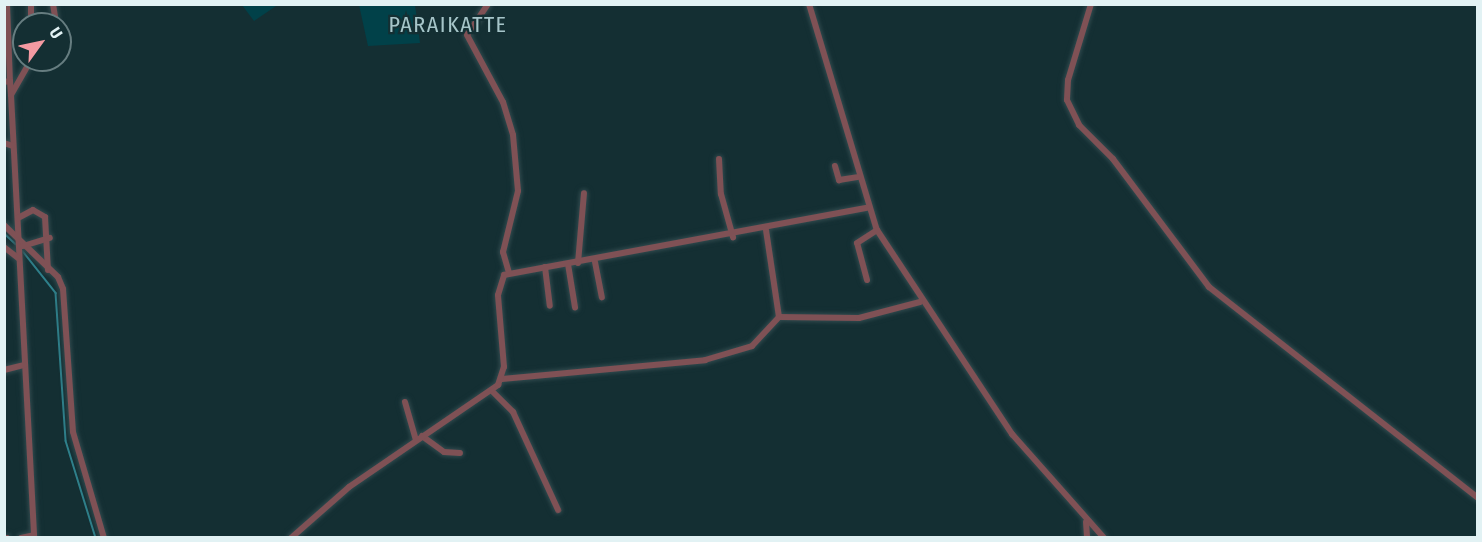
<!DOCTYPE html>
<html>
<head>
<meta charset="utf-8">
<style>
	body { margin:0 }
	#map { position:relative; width:1482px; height:542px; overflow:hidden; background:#142f33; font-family:"Fira Sans Condensed",sans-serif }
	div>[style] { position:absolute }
	.green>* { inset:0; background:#014149 }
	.stream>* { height:1.5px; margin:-0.75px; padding:0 0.75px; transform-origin:0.75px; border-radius:0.75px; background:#2f818c }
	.roads { filter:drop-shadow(0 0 2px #314a4e) drop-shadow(0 0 2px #314a4e) }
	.minor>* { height:6px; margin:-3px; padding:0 3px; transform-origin:3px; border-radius:3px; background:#7f5155 }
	span { translate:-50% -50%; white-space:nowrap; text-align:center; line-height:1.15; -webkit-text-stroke:4.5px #142f33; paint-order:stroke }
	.quarter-label { font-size:22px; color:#a6c5c9; letter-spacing:1.5px }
	.frame { position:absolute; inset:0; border:6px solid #e2f2f4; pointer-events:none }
	.north { position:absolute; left:12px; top:12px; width:60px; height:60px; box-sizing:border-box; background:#142f33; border:2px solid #667d80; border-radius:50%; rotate:57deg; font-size:16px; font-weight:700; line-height:24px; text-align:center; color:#e2f2f4 }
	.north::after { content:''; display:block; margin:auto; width:21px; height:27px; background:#f49aa2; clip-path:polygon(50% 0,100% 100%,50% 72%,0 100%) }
</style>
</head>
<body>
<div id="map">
	<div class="green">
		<i style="clip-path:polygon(242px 5px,276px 5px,276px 6px,254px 21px)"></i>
		<i style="clip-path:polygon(359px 5px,415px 5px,420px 43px,368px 46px)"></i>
	</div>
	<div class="stream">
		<i style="left:4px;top:233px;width:16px;rotate:43deg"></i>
		<i style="left:22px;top:250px;width:55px;rotate:51.7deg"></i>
		<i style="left:56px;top:293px;width:148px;rotate:86.1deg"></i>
		<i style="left:66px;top:441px;width:102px;rotate:72.8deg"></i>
	</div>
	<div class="roads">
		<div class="minor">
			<i style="left:7px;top:4px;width:77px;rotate:87.8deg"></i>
			<i style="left:31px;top:4px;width:20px;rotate:90deg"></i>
			<i style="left:53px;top:4px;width:20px;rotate:81deg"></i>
			<i style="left:488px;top:4px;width:37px;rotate:124deg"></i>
			<i style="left:467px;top:35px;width:76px;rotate:61.8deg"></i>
			<i style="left:503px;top:102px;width:34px;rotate:73deg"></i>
			<i style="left:513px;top:135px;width:56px;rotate:84.9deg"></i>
			<i style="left:518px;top:191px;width:63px;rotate:103.8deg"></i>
			<i style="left:503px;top:252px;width:22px;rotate:74deg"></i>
			<i style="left:809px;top:4px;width:236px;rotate:73.3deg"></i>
			<i style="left:877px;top:230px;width:245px;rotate:56.5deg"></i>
			<i style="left:1012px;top:434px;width:139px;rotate:48.5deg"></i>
			<i style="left:1091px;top:4px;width:79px;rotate:106.8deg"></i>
			<i style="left:1068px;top:80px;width:20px;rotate:93deg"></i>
			<i style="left:1067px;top:100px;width:28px;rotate:64deg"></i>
			<i style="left:1079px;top:125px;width:48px;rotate:45deg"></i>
			<i style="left:1113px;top:159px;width:160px;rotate:53.1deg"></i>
			<i style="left:1209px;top:287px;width:342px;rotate:38.1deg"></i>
			<i style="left:4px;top:82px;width:6px;rotate:-9deg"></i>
			<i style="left:10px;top:81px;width:14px;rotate:86deg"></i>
			<i style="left:11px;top:95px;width:444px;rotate:87deg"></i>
			<i style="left:11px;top:95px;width:40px;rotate:-60.3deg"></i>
			<i style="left:4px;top:143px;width:9px;rotate:18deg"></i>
			<i style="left:719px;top:159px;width:35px;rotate:87deg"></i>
			<i style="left:721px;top:194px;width:45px;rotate:74.4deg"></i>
			<i style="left:835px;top:166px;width:15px;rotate:74deg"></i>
			<i style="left:839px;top:180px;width:20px;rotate:-9deg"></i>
			<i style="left:18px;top:218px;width:17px;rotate:-28deg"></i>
			<i style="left:33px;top:210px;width:14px;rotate:30deg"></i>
			<i style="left:45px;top:217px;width:53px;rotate:86.8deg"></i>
			<i style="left:4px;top:225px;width:75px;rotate:43.9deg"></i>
			<i style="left:58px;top:277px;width:13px;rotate:67deg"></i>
			<i style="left:63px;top:289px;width:143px;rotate:86deg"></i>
			<i style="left:73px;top:432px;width:110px;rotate:73.7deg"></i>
			<i style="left:23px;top:246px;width:28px;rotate:-17deg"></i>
			<i style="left:4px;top:247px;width:18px;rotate:38deg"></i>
			<i style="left:595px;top:262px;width:36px;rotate:79deg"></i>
			<i style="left:578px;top:263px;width:70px;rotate:-85.1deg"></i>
			<i style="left:568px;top:264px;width:44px;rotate:80.8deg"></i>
			<i style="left:545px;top:267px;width:39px;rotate:83deg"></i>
			<i style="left:867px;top:280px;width:38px;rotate:-105deg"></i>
			<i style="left:857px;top:243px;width:24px;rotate:-33deg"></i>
			<i style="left:779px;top:317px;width:80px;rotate:0.7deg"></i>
			<i style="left:859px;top:318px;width:63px;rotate:-14.7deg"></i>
			<i style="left:4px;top:370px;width:21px;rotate:-14deg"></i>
			<i style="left:502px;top:379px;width:204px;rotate:-5.3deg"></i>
			<i style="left:705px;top:360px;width:49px;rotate:-16.6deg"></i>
			<i style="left:752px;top:346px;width:40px;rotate:-47deg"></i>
			<i style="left:779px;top:317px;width:88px;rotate:-98.5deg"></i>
			<i style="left:492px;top:391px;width:30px;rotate:45deg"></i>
			<i style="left:513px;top:412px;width:108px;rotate:65.3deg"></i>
			<i style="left:405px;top:402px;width:40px;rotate:74deg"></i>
			<i style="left:422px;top:436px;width:27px;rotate:36deg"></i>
			<i style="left:444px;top:452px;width:16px;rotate:4deg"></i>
			<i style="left:1086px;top:522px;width:16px;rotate:86deg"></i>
			<i style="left:5px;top:538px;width:2px"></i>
			<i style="left:21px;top:538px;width:13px;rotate:-13deg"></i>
			<i style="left:291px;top:538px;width:77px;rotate:-41.3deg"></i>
			<i style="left:349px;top:487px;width:181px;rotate:-34.4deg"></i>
			<i style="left:498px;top:385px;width:19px;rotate:-72deg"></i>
			<i style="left:504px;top:367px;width:72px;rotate:-94.8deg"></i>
			<i style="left:498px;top:295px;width:21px;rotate:-73deg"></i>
			<i style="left:504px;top:275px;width:369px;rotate:-10.5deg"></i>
		</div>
	</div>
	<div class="quarter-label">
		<span style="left:448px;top:25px">PARAIKATTE</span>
	</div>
	<div class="frame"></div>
	<div class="north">U</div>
</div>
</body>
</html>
